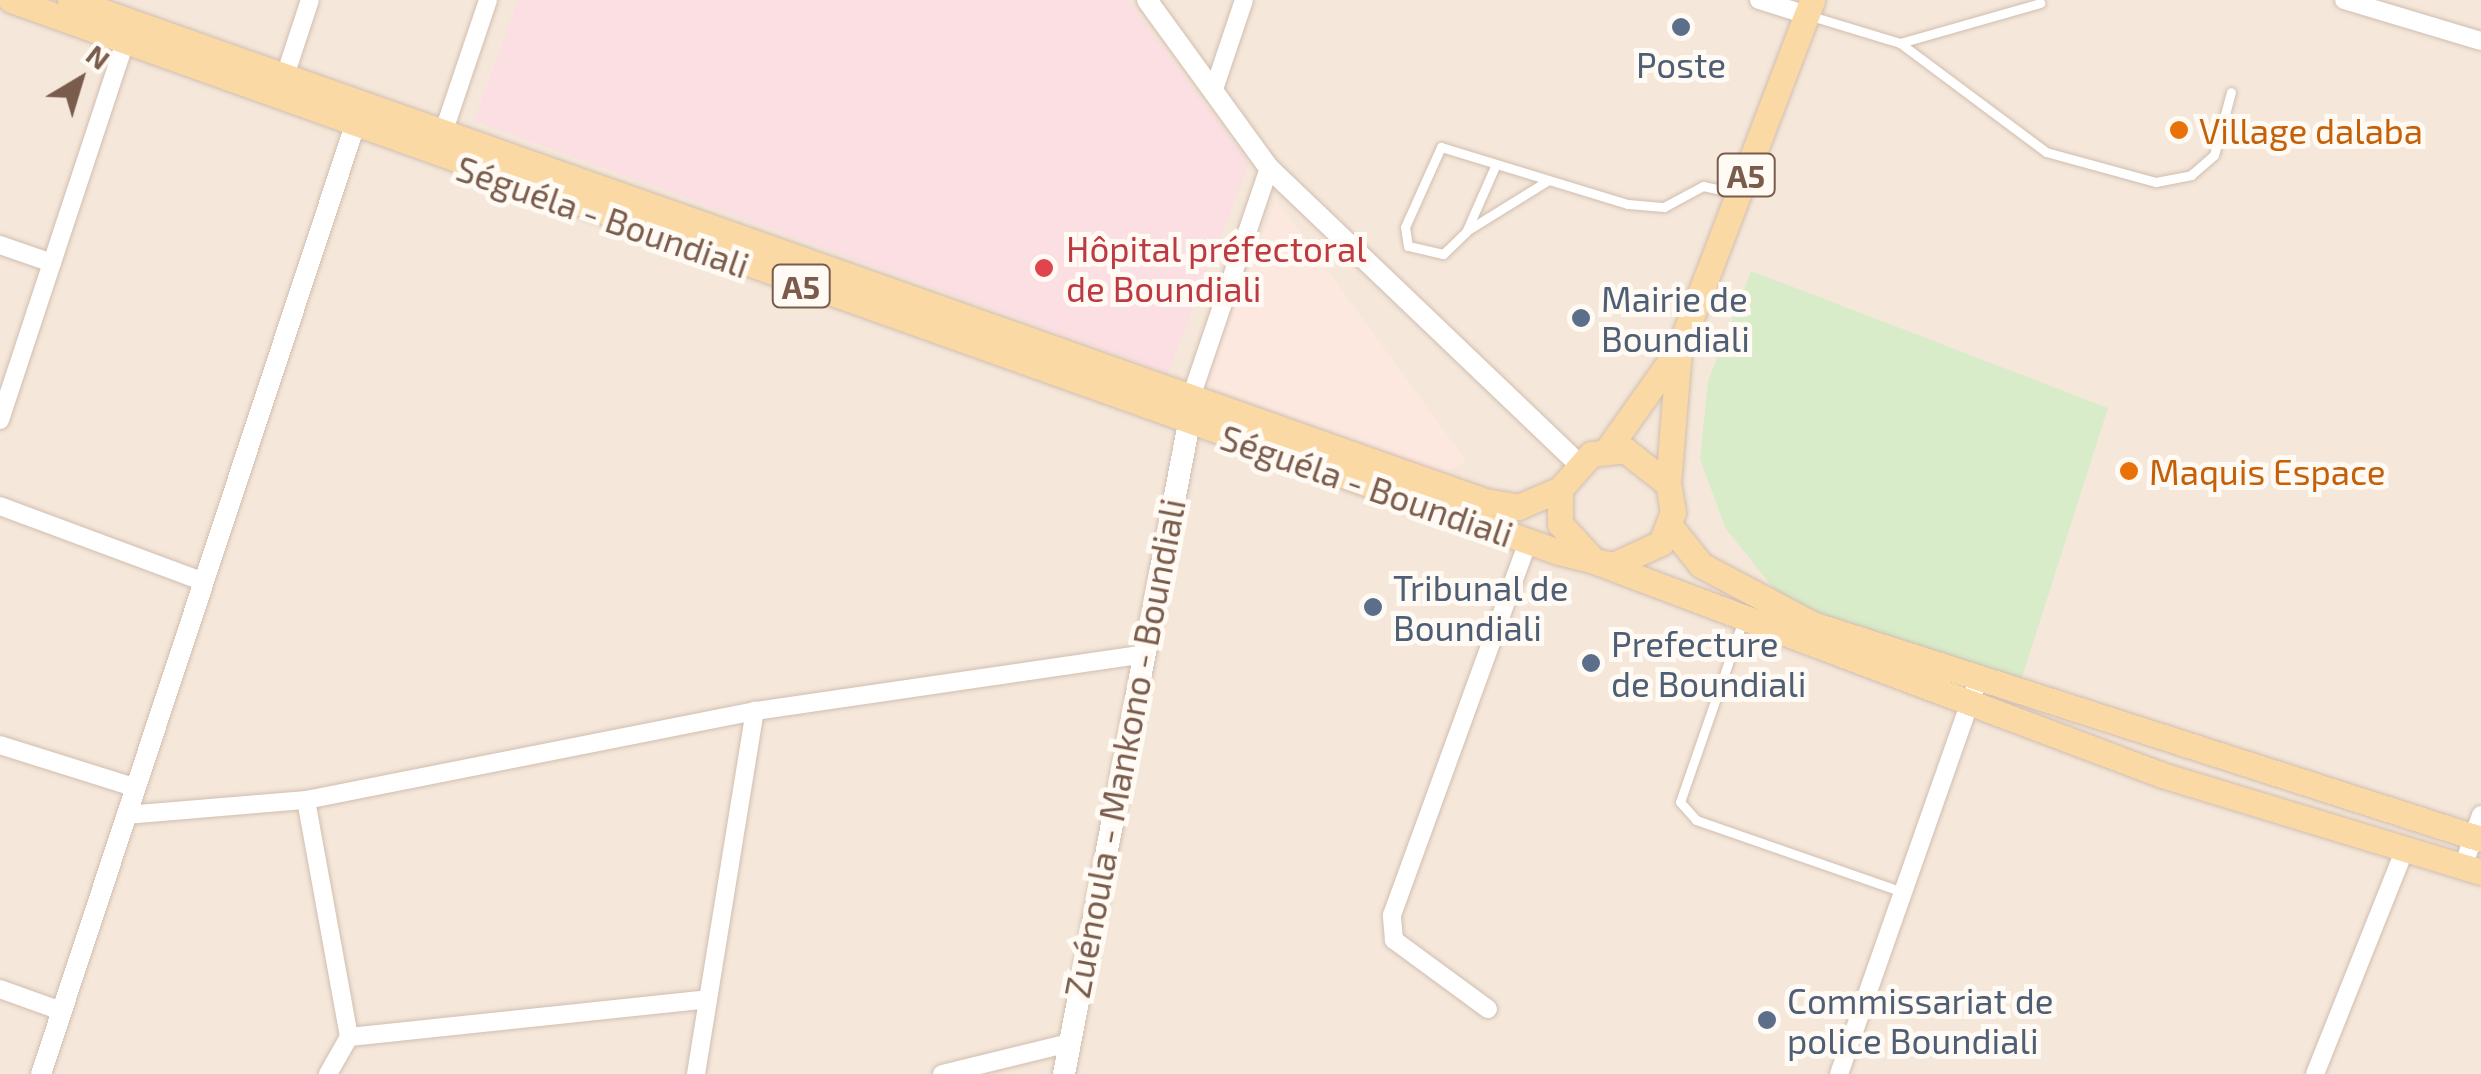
<!DOCTYPE html>
<html>
<head>
<meta charset="utf-8">
<style>
	body { margin:0 }
	#map { position:relative; width:2481px; height:1074px; overflow:hidden; background:#fdf6ec; font-family:"Exo 2",sans-serif }
	div>[style] { position:absolute }
	.residential>* { inset:0; background:#f5e8da }
	.commercial>* { inset:0; background:#fde8e0 }
	.medical>* { inset:0; background:#fbdfe3 }
	.green>* { inset:0; background:#d8ecc9 }
	.roads { filter:drop-shadow(0 0 2px #d1beb0) drop-shadow(0 0 2px #d1beb0) }
	.service>* { height:9px; margin:-4.5px; padding:0 4.5px; transform-origin:4.5px; border-radius:4.5px; background:#fff }
	.minor>* { height:18px; margin:-9px; padding:0 9px; transform-origin:9px; border-radius:9px; background:#fff }
	.tertiary>* { height:20px; margin:-10px; padding:0 10px; transform-origin:10px; border-radius:10px; background:#fff }
	.secondary>* { height:22px; margin:-11px; padding:0 11px; transform-origin:11px; border-radius:11px; background:#fff }
	.primary>* { height:25px; margin:-12.5px; padding:0 12.5px; transform-origin:12.5px; border-radius:12.5px; background:#fbd9a5 }
	.dots>* { width:28px; height:28px; translate:-50% -50%; box-sizing:border-box; border:5px solid #fffaf3; border-radius:50% }
	span { translate:-50% -50%; white-space:nowrap; text-align:center; line-height:1.15; -webkit-text-stroke:10px #fffaf3; paint-order:stroke }
	.shield-label span { padding:2px 8px; background:#fffaf3; border:2px solid; border-radius:8px; -webkit-text-stroke-width:0 }
	.shield-label { font-size:32px; color:#7a5c4d; font-weight:700 }
	.service-label { font-size:35px; color:#4e5e75 }
	.left { translate:0 -50%; text-align:left }
	.food-label { font-size:35px; color:#c56008 }
	.street-label { font-size:35px; color:#7a5c4d }
	.health-label { font-size:35px; color:#be3a42 }
	.north { position:absolute; left:30px; top:30px; width:100px; height:100px; -webkit-text-stroke:8px #fffaf3; paint-order:stroke; rotate:38deg; font-size:28px; font-weight:700; line-height:40px; text-align:center; color:#7a5c4d }
	.north::after { content:''; display:block; margin:auto; width:35px; height:45px; background:#7a5c4d; clip-path:polygon(50% 0,100% 100%,50% 72%,0 100%) }
</style>
</head>
<body>
<div id="map">
	<div class="residential">
		<i style="clip-path:polygon(0 0,2481px 0,2481px 1074px,0 1074px)"></i>
	</div>
	<div class="commercial">
		<i style="clip-path:polygon(1276px 200px,1466px 461px,1444px 473px,1203px 384px)"></i>
	</div>
	<div class="medical">
		<i style="clip-path:polygon(518px 0,1127px 0,1249px 163px,1168px 373px,474px 121px)"></i>
	</div>
	<div class="green">
		<i style="clip-path:polygon(1751px 271px,2108px 408px,2018px 690px,1832px 628px,1774px 589px,1726px 529px,1700px 459px,1708px 381px)"></i>
	</div>
	<div class="roads">
		<div class="service">
			<i style="left:1811px;top:16px;width:93px;rotate:16.9deg"></i>
			<i style="left:1900px;top:43px;width:182px;rotate:36.7deg"></i>
			<i style="left:2046px;top:152px;width:114px;rotate:15.3deg"></i>
			<i style="left:2156px;top:182px;width:36px;rotate:-11deg"></i>
			<i style="left:2191px;top:175px;width:30px;rotate:-41deg"></i>
			<i style="left:2214px;top:155px;width:65px;rotate:-74.9deg"></i>
			<i style="left:1900px;top:43px;width:146px;rotate:-15.9deg"></i>
			<i style="left:1496px;top:164px;width:74px;rotate:113.8deg"></i>
			<i style="left:1466px;top:232px;width:32px;rotate:136deg"></i>
			<i style="left:1443px;top:254px;width:36px;rotate:-167deg"></i>
			<i style="left:1408px;top:246px;width:19px;rotate:-99deg"></i>
			<i style="left:1405px;top:227px;width:88px;rotate:-65.8deg"></i>
			<i style="left:1441px;top:147px;width:195px;rotate:17deg"></i>
			<i style="left:1628px;top:204px;width:36px;rotate:5deg"></i>
			<i style="left:1664px;top:207px;width:44px;rotate:-28.3deg"></i>
			<i style="left:1703px;top:186px;width:34px;rotate:12deg"></i>
			<i style="left:1468px;top:230px;width:93px;rotate:-31.8deg"></i>
			<i style="left:1742px;top:623px;width:189px;rotate:109.1deg"></i>
			<i style="left:1680px;top:802px;width:24px;rotate:48deg"></i>
			<i style="left:1696px;top:820px;width:219px;rotate:19.2deg"></i>
		</div>
		<div class="minor">
			<i style="left:1759px;top:0;width:50px;rotate:17.4deg"></i>
			<i style="left:2344px;top:0;width:143px;rotate:16.7deg"></i>
			<i style="left:282px;top:85px;width:89px;rotate:-71.8deg"></i>
			<i style="left:1213px;top:92px;width:97px;rotate:-71.4deg"></i>
			<i style="left:440px;top:142px;width:150px;rotate:-71.3deg"></i>
			<i style="left:0;top:245px;width:55px;rotate:19.1deg"></i>
			<i style="left:1189px;top:403px;width:248px;rotate:-71.2deg"></i>
			<i style="left:0;top:420px;width:399px;rotate:-71.7deg"></i>
			<i style="left:0;top:506px;width:218px;rotate:20.4deg"></i>
			<i style="left:0;top:745px;width:143px;rotate:17.5deg"></i>
			<i style="left:306px;top:800px;width:241px;rotate:79.7deg"></i>
			<i style="left:349px;top:1037px;width:43px;rotate:119.6deg"></i>
			<i style="left:126px;top:815px;width:181px;rotate:-4.8deg"></i>
			<i style="left:306px;top:800px;width:458px;rotate:-11.2deg"></i>
			<i style="left:755px;top:711px;width:387px;rotate:-8.3deg"></i>
			<i style="left:2463px;top:867px;width:55px;rotate:-70.9deg"></i>
			<i style="left:0;top:989px;width:65px;rotate:19.8deg"></i>
			<i style="left:1488px;top:1009px;width:117px;rotate:-143.7deg"></i>
			<i style="left:1394px;top:940px;width:25px;rotate:-95deg"></i>
			<i style="left:1392px;top:915px;width:398px;rotate:-70deg"></i>
			<i style="left:349px;top:1037px;width:361px;rotate:-6deg"></i>
			<i style="left:696px;top:1074px;width:368px;rotate:-80.8deg"></i>
			<i style="left:942px;top:1074px;width:127px;rotate:-13.7deg"></i>
			<i style="left:1839px;top:1074px;width:418px;rotate:-70.6deg"></i>
			<i style="left:2315px;top:1074px;width:242px;rotate:-68.2deg"></i>
		</div>
		<div class="tertiary">
			<i style="left:1147px;top:0;width:208px;rotate:54deg"></i>
			<i style="left:1269px;top:168px;width:427px;rotate:43.7deg"></i>
			<i style="left:41px;top:1074px;width:996px;rotate:-71.69deg"></i>
		</div>
		<div class="secondary">
			<i style="left:1064px;top:1074px;width:663px;rotate:-79.13deg"></i>
		</div>
		<div class="primary">
			<i style="left:11px;top:0;width:1643px;rotate:19.63deg"></i>
			<i style="left:1559px;top:552px;width:36px;rotate:14deg"></i>
			<i style="left:1594px;top:561px;width:19px;rotate:12deg"></i>
			<i style="left:1613px;top:565px;width:53px;rotate:-24.6deg"></i>
			<i style="left:1661px;top:543px;width:33px;rotate:-69deg"></i>
			<i style="left:1673px;top:512px;width:28px;rotate:-100deg"></i>
			<i style="left:1668px;top:484px;width:55px;rotate:-141.7deg"></i>
			<i style="left:1625px;top:450px;width:34px;rotate:173deg"></i>
			<i style="left:1591px;top:454px;width:47px;rotate:131.5deg"></i>
			<i style="left:1560px;top:489px;width:35px;rotate:90deg"></i>
			<i style="left:1560px;top:524px;width:50px;rotate:47.4deg"></i>
			<i style="left:1594px;top:561px;width:607px;rotate:20.64deg"></i>
			<i style="left:2162px;top:775px;width:333px;rotate:16.9deg"></i>
			<i style="left:70px;top:0;width:1501px;rotate:19.5deg"></i>
			<i style="left:1485px;top:501px;width:34px;rotate:10deg"></i>
			<i style="left:1518px;top:507px;width:46px;rotate:-23.2deg"></i>
			<i style="left:1607px;top:450px;width:119px;rotate:-54.6deg"></i>
			<i style="left:1668px;top:484px;width:135px;rotate:-85.3deg"></i>
			<i style="left:1679px;top:349px;width:373px;rotate:-69.1deg"></i>
			<i style="left:1670px;top:526px;width:50px;rotate:51.5deg"></i>
			<i style="left:1701px;top:565px;width:126px;rotate:28deg"></i>
			<i style="left:1812px;top:624px;width:703px;rotate:17.82deg"></i>
		</div>
	</div>
	<div class="dots">
		<i style="left:1681px;top:27px;background:#5c6f8a"></i>
		<i style="left:2179px;top:130px;background:#e8710a"></i>
		<i style="left:1044px;top:268px;background:#e0444e"></i>
		<i style="left:1581px;top:318px;background:#5c6f8a"></i>
		<i style="left:2129px;top:471px;background:#e8710a"></i>
		<i style="left:1373px;top:607px;background:#5c6f8a"></i>
		<i style="left:1591px;top:663px;background:#5c6f8a"></i>
		<i style="left:1767px;top:1020px;background:#5c6f8a"></i>
	</div>
	<div class="shield-label">
		<span style="left:1746px;top:175px">A5</span>
		<span style="left:801px;top:286px">A5</span>
	</div>
	<div class="service-label">
		<span style="left:1681px;top:64px">Poste</span>
		<span class="left" style="left:1601px;top:318px">Mairie de<br>Boundiali</span>
		<span class="left" style="left:1393px;top:607px">Tribunal de<br>Boundiali</span>
		<span class="left" style="left:1611px;top:663px">Prefecture<br>de Boundiali</span>
		<span class="left" style="left:1787px;top:1020px">Commissariat de<br>police Boundiali</span>
	</div>
	<div class="food-label">
		<span class="left" style="left:2199px;top:130px">Village dalaba</span>
		<span class="left" style="left:2149px;top:471px">Maquis Espace</span>
	</div>
	<div class="street-label">
		<span style="left:603px;top:216px;rotate:19deg">Séguéla - Boundiali</span>
		<span style="left:1367px;top:485px;rotate:19deg">Séguéla - Boundiali</span>
		<span style="left:1124px;top:748px;rotate:-79deg">Zuénoula - Mankono - Boundiali</span>
	</div>
	<div class="health-label">
		<span class="left" style="left:1066px;top:268px">Hôpital préfectoral<br>de Boundiali</span>
	</div>
	<div class="north">N</div>
</div>
</body>
</html>
